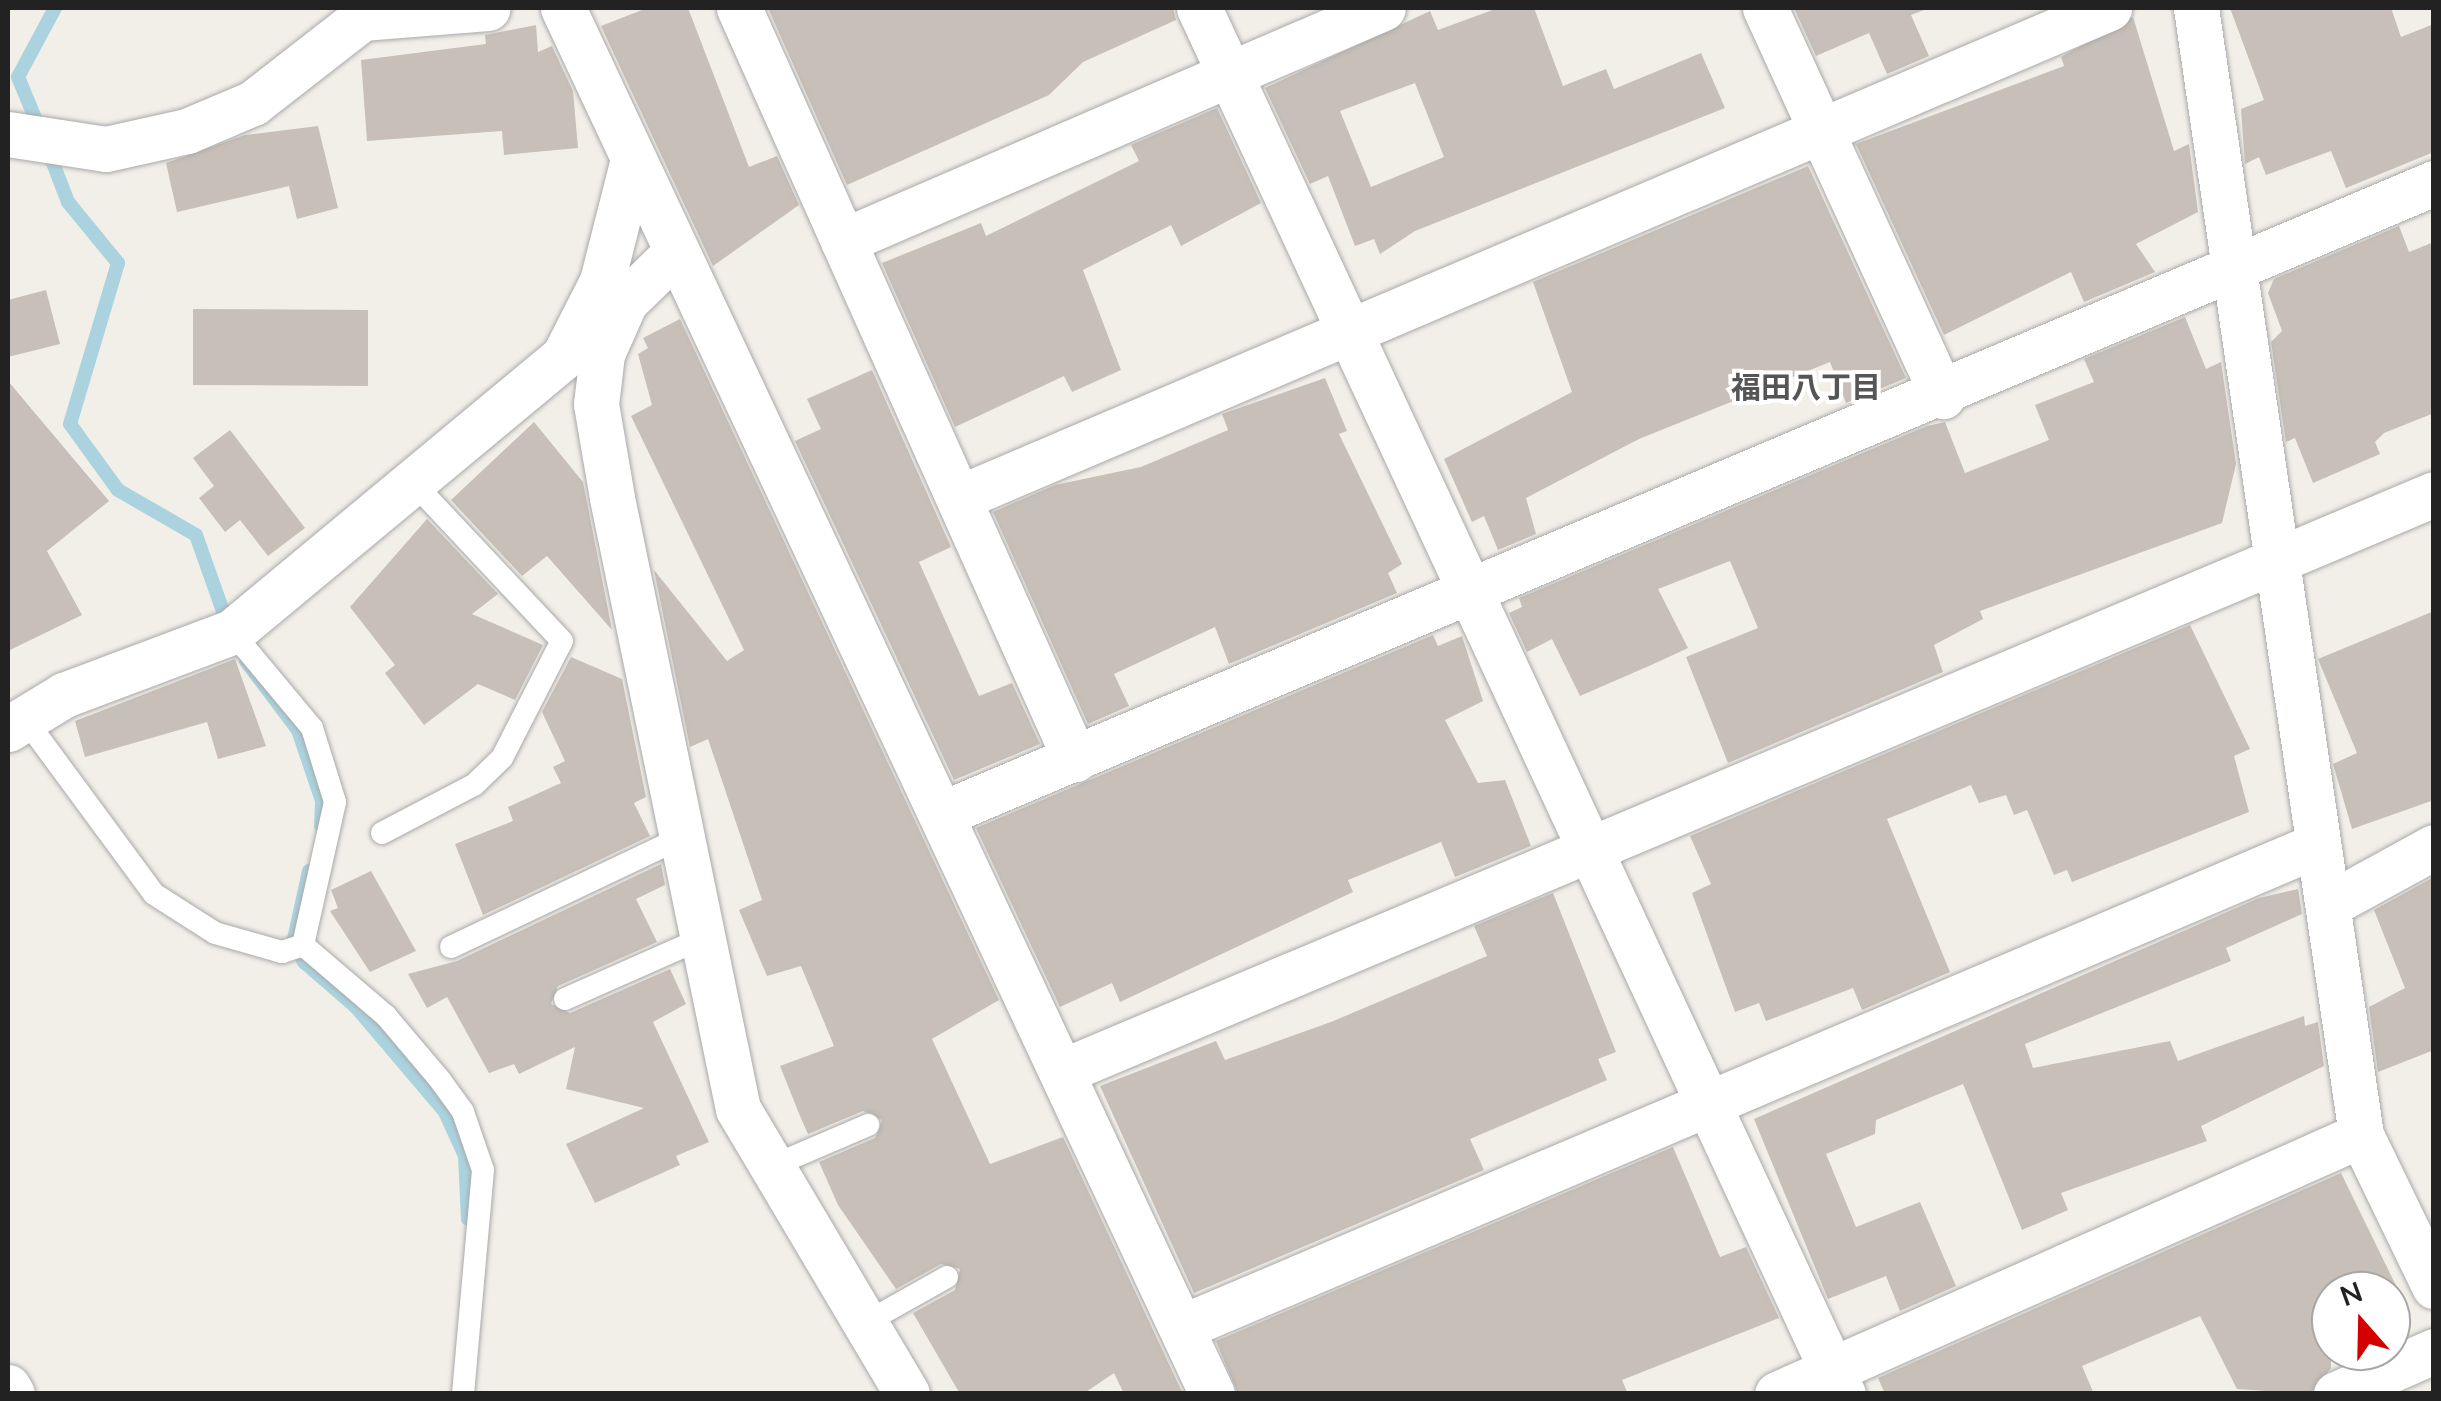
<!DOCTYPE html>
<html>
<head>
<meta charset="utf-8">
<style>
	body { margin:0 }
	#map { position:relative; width:2441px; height:1401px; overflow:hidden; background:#f2efe9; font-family:"Nunito Sans","Noto Sans JP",sans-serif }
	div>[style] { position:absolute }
	.stream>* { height:14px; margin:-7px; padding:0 7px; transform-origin:7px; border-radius:7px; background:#aad3df }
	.building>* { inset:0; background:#c7bfb8 }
	.roads { filter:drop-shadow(0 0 2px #a9a9a9) drop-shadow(0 0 2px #a9a9a9) }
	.service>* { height:22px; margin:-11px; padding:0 11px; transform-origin:11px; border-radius:11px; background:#fff }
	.minor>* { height:45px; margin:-22.5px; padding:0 22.5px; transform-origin:22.5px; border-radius:22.5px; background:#fff }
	span { translate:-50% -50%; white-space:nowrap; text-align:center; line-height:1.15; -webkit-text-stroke:8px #fff; paint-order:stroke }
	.neighbourhood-label { font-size:30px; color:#555; font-weight:700 }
	.frame { position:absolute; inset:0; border:10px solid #222; pointer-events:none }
	.north { position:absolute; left:2311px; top:1271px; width:100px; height:100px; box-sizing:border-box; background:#fff; border:2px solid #a7a7a7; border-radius:50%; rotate:340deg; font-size:28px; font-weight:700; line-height:40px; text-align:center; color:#222 }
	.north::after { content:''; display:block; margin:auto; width:35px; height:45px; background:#d40000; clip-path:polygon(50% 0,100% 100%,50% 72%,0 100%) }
</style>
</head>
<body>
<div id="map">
	<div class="stream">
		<i style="left:40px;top:130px;width:57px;rotate:-112.5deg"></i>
		<i style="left:18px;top:77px;width:78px;rotate:-61.8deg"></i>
		<i style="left:48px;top:150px;width:56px;rotate:69deg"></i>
		<i style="left:68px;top:202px;width:79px;rotate:50.7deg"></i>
		<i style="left:118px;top:263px;width:168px;rotate:106.6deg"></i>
		<i style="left:70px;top:424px;width:82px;rotate:54deg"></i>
		<i style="left:118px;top:490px;width:90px;rotate:30deg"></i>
		<i style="left:196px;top:535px;width:99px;rotate:70.5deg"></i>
		<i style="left:246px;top:661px;width:86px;rotate:53deg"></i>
		<i style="left:298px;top:730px;width:75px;rotate:71.3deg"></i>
		<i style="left:322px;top:801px;width:25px;rotate:92deg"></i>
		<i style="left:309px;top:871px;width:70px;rotate:102.4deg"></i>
		<i style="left:294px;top:939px;width:25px;rotate:67deg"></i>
		<i style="left:304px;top:962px;width:69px;rotate:40.9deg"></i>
		<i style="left:356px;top:1007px;width:138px;rotate:49.7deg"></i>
		<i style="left:445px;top:1112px;width:48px;rotate:65.6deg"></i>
		<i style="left:465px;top:1156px;width:63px;rotate:87.3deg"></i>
	</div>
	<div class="building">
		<i style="clip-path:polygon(647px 8px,688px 8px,749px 167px,777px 156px,799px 205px,713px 266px,601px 26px)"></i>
		<i style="clip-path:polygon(768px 8px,1173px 8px,1176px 20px,1083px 62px,1049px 95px,847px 185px)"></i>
		<i style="clip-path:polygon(evenodd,1498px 8px,1534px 8px,1563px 86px,1606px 69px,1614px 89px,1701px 53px,1725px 108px,1415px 231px,1380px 254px,1374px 239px,1355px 246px,1328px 176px,1310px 184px,1265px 88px,1430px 11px,1438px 30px,1498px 8px,1415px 83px,1444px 157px,1371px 187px,1340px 111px,1415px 83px)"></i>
		<i style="clip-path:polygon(1794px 8px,1929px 8px,1911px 15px,1929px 56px,1887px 74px,1869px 33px,1816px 56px)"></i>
		<i style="clip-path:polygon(2230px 8px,2391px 8px,2401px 37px,2434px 24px,2434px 152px,2346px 188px,2331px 151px,2266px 175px,2259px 157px,2245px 164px,2241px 109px,2264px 100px)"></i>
		<i style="clip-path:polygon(2133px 17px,2174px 151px,2189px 144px,2198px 212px,2136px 244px,2155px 272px,2084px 302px,2071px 272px,1944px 335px,1856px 144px,2064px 66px,2061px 57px)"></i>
		<i style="clip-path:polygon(536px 25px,538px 52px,552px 46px,573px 91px,578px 148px,504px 155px,502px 131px,367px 141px,361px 60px,486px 44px,485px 35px)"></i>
		<i style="clip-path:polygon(1217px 108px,1261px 203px,1181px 246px,1171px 225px,1083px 270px,1121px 370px,1072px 392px,1064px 376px,955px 427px,882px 263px,981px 223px,986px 236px,1139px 161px,1131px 145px)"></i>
		<i style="clip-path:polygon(318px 126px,338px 208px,297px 219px,289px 186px,177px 212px,166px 163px,245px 135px)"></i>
		<i style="clip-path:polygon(1808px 166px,1906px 378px,1846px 403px,1830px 362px,1639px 439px,1526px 498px,1536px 534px,1498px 550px,1484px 516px,1472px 522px,1444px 459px,1572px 392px,1533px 282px)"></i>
		<i style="clip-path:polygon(2399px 226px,2409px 252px,2434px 242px,2434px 413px,2384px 433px,2375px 442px,2380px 454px,2313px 483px,2295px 438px,2286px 442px,2271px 342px,2282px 331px,2268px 293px,2274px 279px)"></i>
		<i style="clip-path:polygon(46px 290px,60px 344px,8px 357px,8px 300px)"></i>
		<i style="clip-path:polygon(193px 309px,368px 310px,368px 386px,193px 385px)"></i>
		<i style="clip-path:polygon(2185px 317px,2206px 369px,2221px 362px,2236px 464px,2222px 523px,1980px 611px,1983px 619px,1934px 645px,1943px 672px,1728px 763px,1686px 657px,1758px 628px,1730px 561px,1658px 589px,1688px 648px,1658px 662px,1580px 696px,1552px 639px,1527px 652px,1509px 613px,1522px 607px,1519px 598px,1927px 426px,1945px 422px,1965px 473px,2049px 440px,2035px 405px,2094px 382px,2084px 359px)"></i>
		<i style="clip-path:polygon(680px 319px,999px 1000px,932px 1039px,990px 1164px,1063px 1137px,1183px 1394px,1124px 1394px,1114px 1373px,1083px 1394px,960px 1394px,913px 1313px,955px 1290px,960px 1269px,941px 1264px,896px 1289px,838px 1205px,819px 1162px,875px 1138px,882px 1120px,863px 1111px,808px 1134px,800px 1116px,780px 1066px,834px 1046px,801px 966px,767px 976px,739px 910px,762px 900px,708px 739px,690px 747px,654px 570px,727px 661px,744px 650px,631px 416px,652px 405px,638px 354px,648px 348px,643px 338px)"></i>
		<i style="clip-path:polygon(872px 370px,951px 547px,919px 562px,979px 696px,1012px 683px,1040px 744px,954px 780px,795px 441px,821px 429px,807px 399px)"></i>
		<i style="clip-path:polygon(1325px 378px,1347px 431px,1339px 434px,1402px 564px,1388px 573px,1397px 593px,1229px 664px,1215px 627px,1114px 674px,1129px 706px,1088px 724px,993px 512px,1055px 485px,1141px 467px,1228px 430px,1222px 414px)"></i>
		<i style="clip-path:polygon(8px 381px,109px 501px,47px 551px,82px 615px,8px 651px)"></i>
		<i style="clip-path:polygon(534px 422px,583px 482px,612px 630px,547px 556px,522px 576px,451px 500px)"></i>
		<i style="clip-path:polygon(230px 430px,305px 528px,268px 556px,240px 520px,225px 532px,199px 498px,214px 486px,193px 458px)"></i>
		<i style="clip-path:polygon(427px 519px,498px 594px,472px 614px,543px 645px,515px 700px,478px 684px,424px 725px,385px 673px,395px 665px,350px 607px)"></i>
		<i style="clip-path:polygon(2434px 611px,2434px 800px,2352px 829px,2333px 764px,2357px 753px,2318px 659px)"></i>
		<i style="clip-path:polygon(2190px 625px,2250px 749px,2234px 756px,2249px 812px,2072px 882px,2067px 870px,2054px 875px,2027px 810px,2014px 815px,2006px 795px,1979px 803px,1971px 785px,1887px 819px,1950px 972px,1862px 1010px,1853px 988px,1766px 1021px,1759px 1003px,1735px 1012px,1692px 893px,1711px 884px,1690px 836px)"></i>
		<i style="clip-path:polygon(1433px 635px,1438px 646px,1462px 636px,1483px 701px,1445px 720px,1478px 783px,1505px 780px,1531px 846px,1455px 877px,1441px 842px,1348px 880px,1353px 892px,1120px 1002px,1112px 983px,1060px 1007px,976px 828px)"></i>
		<i style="clip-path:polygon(571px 657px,622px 679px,646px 797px,634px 803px,650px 836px,483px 915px,455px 844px,513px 821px,508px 807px,561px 783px,553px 767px,565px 761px,542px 712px)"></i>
		<i style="clip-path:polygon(235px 659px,266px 746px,218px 759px,207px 722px,85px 757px,75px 721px)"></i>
		<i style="clip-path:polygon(661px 864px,665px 885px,636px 899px,657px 942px,558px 986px,551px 1004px,570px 1013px,670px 969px,686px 1004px,653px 1022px,709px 1142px,676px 1156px,680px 1165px,595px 1203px,566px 1144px,644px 1108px,566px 1089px,575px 1047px,519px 1074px,514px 1064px,489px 1073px,447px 997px,427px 1008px,408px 974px,457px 961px)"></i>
		<i style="clip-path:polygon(371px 871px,416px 951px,370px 972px,330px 911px,338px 908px,331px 890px)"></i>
		<i style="clip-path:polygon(2434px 877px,2434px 1050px,2378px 1072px,2369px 1007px,2405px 988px,2374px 910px)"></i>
		<i style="clip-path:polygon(2298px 889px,2302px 914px,2226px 948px,2231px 961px,2025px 1044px,2033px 1068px,2170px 1041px,2178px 1061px,2304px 1016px,2305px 1026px,2318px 1022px,2324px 1066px,2201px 1126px,2207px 1141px,2061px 1193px,2068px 1210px,2022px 1230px,1963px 1084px,1876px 1120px,1875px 1134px,1826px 1154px,1856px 1227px,1920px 1202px,1956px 1286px,1900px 1311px,1886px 1276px,1828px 1299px,1754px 1119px,2259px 898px)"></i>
		<i style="clip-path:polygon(1553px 893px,1616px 1052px,1598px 1059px,1607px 1080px,1470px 1139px,1484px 1170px,1194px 1293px,1100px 1086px,1216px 1041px,1225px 1060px,1331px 1022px,1487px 956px,1474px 926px)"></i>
		<i style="clip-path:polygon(1673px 1147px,1720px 1257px,1746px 1247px,1779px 1318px,1622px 1380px,1628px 1394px,1238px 1394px,1216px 1341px)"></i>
		<i style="clip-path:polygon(2341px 1173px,2403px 1300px,2391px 1305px,2391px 1291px,2331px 1291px,2331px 1368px,2310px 1394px,2237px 1389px,2200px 1316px,2082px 1366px,2094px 1394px,1885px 1394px,1878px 1378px)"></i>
	</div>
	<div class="roads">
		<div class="service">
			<i style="left:232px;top:632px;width:125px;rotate:50.2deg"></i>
			<i style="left:312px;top:728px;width:77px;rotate:72.7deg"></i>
			<i style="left:335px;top:802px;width:147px;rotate:102.6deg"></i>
			<i style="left:303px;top:945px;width:109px;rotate:40.5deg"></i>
			<i style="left:386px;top:1016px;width:84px;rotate:49.8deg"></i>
			<i style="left:440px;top:1080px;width:39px;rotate:54deg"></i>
			<i style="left:463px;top:1112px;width:61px;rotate:71deg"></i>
			<i style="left:483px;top:1170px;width:225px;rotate:95.1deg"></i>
			<i style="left:25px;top:719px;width:217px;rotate:53.6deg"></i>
			<i style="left:154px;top:894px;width:72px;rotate:32.6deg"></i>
			<i style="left:215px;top:933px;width:70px;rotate:15.8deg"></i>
			<i style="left:282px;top:952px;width:22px;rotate:-18deg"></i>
			<i style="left:382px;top:833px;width:104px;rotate:-27.6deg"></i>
			<i style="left:474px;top:785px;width:39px;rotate:-44deg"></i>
			<i style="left:502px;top:758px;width:131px;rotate:-62.9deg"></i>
			<i style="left:562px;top:641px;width:222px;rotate:-133.2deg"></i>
			<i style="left:451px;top:947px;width:257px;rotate:-25.4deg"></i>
			<i style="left:565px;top:999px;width:155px;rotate:-23.9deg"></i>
			<i style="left:770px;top:1167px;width:107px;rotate:-23.2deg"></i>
			<i style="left:865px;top:1323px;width:94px;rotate:-29.3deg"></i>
		</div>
		<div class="minor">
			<i style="left:563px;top:8px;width:1530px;rotate:64.91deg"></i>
			<i style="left:739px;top:8px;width:823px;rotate:65.9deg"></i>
			<i style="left:1199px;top:8px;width:1528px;rotate:65.08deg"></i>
			<i style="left:1765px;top:8px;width:427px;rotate:65.4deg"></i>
			<i style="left:2196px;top:8px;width:1139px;rotate:81.67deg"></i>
			<i style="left:2361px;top:1135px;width:168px;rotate:64.2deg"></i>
			<i style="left:8px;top:134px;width:99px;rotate:8.7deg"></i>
			<i style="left:106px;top:149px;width:83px;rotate:-12.5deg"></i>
			<i style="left:187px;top:131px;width:72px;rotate:-23deg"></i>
			<i style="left:253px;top:103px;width:138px;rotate:-37.9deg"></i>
			<i style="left:362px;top:18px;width:126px;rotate:-4.5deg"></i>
			<i style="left:843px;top:241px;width:588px;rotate:-23.34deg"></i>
			<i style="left:674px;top:254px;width:69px;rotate:135.6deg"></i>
			<i style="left:625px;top:302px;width:57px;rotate:113.9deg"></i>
			<i style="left:602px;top:354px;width:50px;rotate:96.8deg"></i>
			<i style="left:596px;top:404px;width:95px;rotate:80.3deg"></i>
			<i style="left:612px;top:498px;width:624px;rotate:78.35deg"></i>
			<i style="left:738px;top:1109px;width:331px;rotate:59.3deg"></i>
			<i style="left:961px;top:497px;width:1248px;rotate:-23.07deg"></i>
			<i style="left:8px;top:729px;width:66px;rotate:-31.3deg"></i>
			<i style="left:64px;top:695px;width:179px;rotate:-20.6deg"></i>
			<i style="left:232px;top:632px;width:432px;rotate:-39.7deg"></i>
			<i style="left:564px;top:356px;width:84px;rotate:-63.1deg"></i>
			<i style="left:602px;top:281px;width:118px;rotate:-75.7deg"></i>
			<i style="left:944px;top:813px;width:1618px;rotate:-22.92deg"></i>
			<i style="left:2330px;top:904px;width:119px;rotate:-28.7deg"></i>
			<i style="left:1063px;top:1071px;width:1487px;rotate:-22.82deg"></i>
			<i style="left:1182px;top:1327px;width:1233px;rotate:-23.01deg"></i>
			<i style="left:8px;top:1387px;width:8px;rotate:60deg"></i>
			<i style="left:1777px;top:1394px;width:639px;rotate:-23.92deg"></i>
			<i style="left:2336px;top:1394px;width:107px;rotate:-23.7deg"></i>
		</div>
	</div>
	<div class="neighbourhood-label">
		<span style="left:1806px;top:389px">福田八丁目</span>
	</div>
	<div class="frame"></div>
	<div class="north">N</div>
</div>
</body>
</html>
